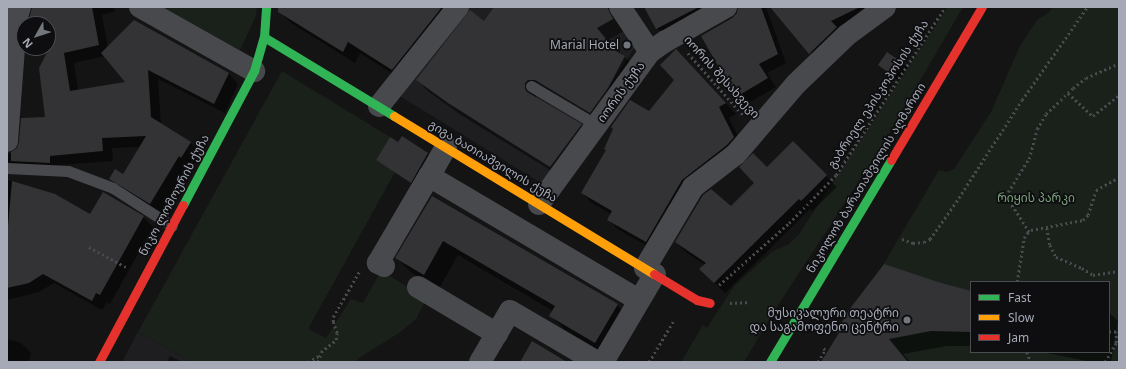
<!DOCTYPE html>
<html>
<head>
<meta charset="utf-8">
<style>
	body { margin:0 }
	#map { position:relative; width:1126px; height:369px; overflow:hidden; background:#141414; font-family:"Noto Sans","Noto Sans Georgian",sans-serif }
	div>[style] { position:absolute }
	.built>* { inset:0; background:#1e1e20 }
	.green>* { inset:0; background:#1a211b }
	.shadow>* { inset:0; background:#0007 }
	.building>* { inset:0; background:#333335 }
	.path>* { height:2.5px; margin-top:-1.25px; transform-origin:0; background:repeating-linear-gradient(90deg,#4a4b4f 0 2px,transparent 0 5px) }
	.lane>* { height:11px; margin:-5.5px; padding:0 5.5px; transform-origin:5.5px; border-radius:5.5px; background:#48494d }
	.street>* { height:22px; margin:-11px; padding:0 11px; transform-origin:11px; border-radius:11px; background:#48494d }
	.fast>* { height:9px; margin:-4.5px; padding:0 4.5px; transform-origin:4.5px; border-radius:4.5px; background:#30b455 }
	.slow>* { height:9px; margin:-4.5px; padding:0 4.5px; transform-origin:4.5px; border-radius:4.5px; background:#ff9f0a }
	.jam>* { height:9px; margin:-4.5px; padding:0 4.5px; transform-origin:4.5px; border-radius:4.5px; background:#e5322d }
	.dots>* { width:11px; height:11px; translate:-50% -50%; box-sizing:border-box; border:2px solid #0e0e10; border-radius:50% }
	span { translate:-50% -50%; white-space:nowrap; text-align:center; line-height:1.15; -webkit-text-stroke:3.5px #0e0e10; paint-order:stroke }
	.poi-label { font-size:12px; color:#a5aab6 }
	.right { translate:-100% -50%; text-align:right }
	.street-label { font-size:12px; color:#a5aab6 }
	.park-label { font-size:12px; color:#7ba17c }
	.frame { position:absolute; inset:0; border:8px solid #a5aab6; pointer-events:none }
	.legend { position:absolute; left:970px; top:281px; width:140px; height:72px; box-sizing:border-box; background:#0e0e10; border:1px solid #4a4c52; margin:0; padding:5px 7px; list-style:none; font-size:12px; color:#a5aab6 }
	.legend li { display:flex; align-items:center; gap:8px; height:20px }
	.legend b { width:20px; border:1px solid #4a4c52 }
	.north { position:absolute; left:16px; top:16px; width:40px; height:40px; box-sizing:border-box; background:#0e0e10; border:1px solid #4a4c52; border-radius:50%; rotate:231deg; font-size:11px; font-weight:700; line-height:16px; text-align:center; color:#a5aab6 }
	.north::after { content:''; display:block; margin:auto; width:14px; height:18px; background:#72767d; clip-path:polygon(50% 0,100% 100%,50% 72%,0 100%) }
</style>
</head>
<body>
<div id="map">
	<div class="built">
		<i style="clip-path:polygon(469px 7px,613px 7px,637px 44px,546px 186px,398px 95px)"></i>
		<i style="clip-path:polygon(138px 332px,193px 362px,122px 362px)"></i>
	</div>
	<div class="green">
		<i style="clip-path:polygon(159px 7px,257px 7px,256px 16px,240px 50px)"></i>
		<i style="clip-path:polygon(948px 7px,963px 7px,883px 144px,773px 313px,744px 362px,681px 362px,703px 325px,707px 328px,734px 286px,773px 251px,788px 245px,799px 234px)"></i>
		<i style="clip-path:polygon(evenodd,1053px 7px,1119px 7px,1119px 362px,826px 362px,939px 170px,947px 172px,954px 169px,991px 112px,1020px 46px,1037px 20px,1049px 12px,1053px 7px,971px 282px,1109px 282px,1109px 352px,971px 352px,971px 282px)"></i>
		<i style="clip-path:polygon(282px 71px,390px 137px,376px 160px,395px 172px,308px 329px,326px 338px,351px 299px,363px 303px,381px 271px,427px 298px,416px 319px,399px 333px,359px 358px,356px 362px,193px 362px,138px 332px)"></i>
	</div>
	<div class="shadow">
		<i style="clip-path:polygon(evenodd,32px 7px,112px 7px,116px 11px,102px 15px,108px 48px,228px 73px,238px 84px,225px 113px,158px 79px,161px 125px,191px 143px,201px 153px,192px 167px,190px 166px,161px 213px,121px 189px,111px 179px,123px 175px,140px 147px,112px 148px,113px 161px,7px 169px,7px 154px,13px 153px,46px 118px,49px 52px,39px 48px,48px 48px,48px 24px,29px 24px,32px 7px,105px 56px,127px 83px,78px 90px,74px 63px,105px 56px)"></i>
		<i style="clip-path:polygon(279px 7px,468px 7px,404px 81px,360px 53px,355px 63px,291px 23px,279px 11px)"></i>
		<i style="clip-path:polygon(496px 7px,610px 7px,624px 31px,608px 40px,637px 69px,602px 124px,537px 94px,536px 98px,581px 125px,593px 137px,563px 178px,461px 115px,429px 92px,417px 80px,484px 22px)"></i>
		<i style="clip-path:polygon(645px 7px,724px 7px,666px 36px,657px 28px)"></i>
		<i style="clip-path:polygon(739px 7px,766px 7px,786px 63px,767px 73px,776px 87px,745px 105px,737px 96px,702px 36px,737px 14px)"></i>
		<i style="clip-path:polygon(771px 7px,884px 7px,819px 62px)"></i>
		<i style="clip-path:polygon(676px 51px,736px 114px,729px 118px,744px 148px,693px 191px,656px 251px,619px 230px,608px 219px,611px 214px,592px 203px,582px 193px,649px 112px,690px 96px,668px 56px)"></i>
		<i style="clip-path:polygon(902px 63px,907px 68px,898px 80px,879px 65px)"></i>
		<i style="clip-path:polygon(793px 143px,837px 187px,812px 211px,810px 209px,725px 293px,712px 280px,705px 265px,687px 253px,676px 242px,732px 207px)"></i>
		<i style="clip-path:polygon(398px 144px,427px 154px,432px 158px,415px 186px,377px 160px)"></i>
		<i style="clip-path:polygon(7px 180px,55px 195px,91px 215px,143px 217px,153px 227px,110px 304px,107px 302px,102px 310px,54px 283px,39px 292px,7px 300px)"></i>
		<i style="clip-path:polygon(432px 197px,617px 305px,632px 320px,611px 357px,565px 330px,550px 315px,553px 311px,458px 255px,439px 289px,412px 273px,396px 258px)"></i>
		<i style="clip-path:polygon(941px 284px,971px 292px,971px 346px,947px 346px,903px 354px,910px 362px,822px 362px)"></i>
		<i style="clip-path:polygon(1109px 312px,1118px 321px,1111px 362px,1092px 362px,1042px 352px,1109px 352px)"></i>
		<i style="clip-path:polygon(7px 339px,21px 343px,31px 353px,29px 362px,7px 362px)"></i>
		<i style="clip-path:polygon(170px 356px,182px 362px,167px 362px)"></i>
	</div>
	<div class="building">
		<i style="clip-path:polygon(32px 7px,92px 7px,99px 45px,64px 53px,70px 91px,125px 82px,101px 53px,134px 20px,229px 73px,214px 104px,148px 70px,151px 117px,191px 142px,181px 158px,179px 156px,150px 204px,109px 179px,115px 169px,123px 174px,146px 136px,102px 138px,103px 151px,50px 156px,50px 163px,11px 161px,11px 152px,17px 148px,19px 142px,21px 118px,45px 117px,39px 68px,50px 47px,48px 46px,48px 24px,28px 24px)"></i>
		<i style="clip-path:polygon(278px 7px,442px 7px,392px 70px,348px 42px,343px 52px,278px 12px)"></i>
		<i style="clip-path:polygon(494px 7px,607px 7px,613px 19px,597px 28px,616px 51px,625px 56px,608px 88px,590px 113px,535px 80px,528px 80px,525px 83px,525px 89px,527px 92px,582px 124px,550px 167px,448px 103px,416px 80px,470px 10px,484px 21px)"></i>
		<i style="clip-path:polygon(644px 7px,699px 7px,656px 29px)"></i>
		<i style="clip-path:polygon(738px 7px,761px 7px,778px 54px,759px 64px,768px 78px,736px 97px,701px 36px,732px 18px,737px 13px)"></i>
		<i style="clip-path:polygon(770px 7px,860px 7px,831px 21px,837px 27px,809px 54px)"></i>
		<i style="clip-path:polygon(676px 49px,726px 103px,719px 107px,734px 137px,727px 145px,682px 180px,646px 242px,607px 220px,612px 211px,581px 193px,606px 150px,604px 149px,613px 129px,611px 127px,630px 100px,649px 111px,674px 80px,660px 65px)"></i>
		<i style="clip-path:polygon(887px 52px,903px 63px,893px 76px,878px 65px)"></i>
		<i style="clip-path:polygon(402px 136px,428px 153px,411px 183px,376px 160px,390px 137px,398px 142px)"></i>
		<i style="clip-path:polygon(793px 141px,827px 175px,801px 201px,799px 199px,714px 283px,699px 269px,706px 263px,675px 242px,703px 195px,711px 189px,731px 206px,754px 183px,739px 167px,753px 153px,767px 167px)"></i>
		<i style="clip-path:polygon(12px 181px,55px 194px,90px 214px,103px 192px,144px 216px,100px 295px,96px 293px,92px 301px,43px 274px,29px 283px,7px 288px,7px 238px)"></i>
		<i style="clip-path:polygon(432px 196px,618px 304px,595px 343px,549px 316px,555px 306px,443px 241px,424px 275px,395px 258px)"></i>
		<i style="clip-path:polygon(884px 264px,941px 283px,971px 291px,971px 332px,931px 331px,889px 339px,908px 362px,821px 362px,839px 333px,836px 332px,849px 310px)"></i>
		<i style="clip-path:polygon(532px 341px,567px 362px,520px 362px)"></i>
	</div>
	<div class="path">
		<i style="left:688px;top:53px;width:83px;rotate:48.4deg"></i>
		<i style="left:1068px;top:93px;width:34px;rotate:43deg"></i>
		<i style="left:1093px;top:116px;width:33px;rotate:-39deg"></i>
		<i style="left:1047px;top:228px;width:17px;rotate:80deg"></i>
		<i style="left:1050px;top:245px;width:13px;rotate:63deg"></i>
		<i style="left:1056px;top:257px;width:28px;rotate:23deg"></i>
		<i style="left:1082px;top:268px;width:13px;rotate:32deg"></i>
		<i style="left:1093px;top:275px;width:26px;rotate:-9deg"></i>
		<i style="left:1029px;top:232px;width:37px;rotate:-123deg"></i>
		<i style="left:1009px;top:201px;width:9px;rotate:-96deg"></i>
		<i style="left:1008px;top:192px;width:39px;rotate:-58deg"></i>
		<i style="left:1029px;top:159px;width:31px;rotate:-75deg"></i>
		<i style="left:1037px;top:129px;width:17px;rotate:-59deg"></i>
		<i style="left:1046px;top:114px;width:37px;rotate:-44deg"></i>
		<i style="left:1073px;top:88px;width:16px;rotate:-38deg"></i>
		<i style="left:1086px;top:78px;width:36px;rotate:-24deg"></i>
		<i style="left:902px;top:239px;width:12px;rotate:20deg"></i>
		<i style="left:913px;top:243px;width:11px;rotate:-5deg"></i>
		<i style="left:924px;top:242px;width:7px;rotate:-27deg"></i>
		<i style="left:930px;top:239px;width:45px;rotate:-54.9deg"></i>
		<i style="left:956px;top:202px;width:121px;rotate:-57.1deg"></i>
		<i style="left:1022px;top:100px;width:113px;rotate:-55deg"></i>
		<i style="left:89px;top:247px;width:42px;rotate:28.4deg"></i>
		<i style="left:1017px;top:282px;width:45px;rotate:-81deg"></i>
		<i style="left:1024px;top:238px;width:6px;rotate:-59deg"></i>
		<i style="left:1027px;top:233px;width:5px;rotate:-37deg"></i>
		<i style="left:1031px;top:230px;width:53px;rotate:-10.9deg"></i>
		<i style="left:1083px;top:220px;width:7px;rotate:-45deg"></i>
		<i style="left:1088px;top:215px;width:26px;rotate:-72deg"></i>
		<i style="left:1096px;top:190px;width:26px;rotate:-29deg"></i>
		<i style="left:719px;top:285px;width:94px;rotate:-41.5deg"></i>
		<i style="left:789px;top:223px;width:67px;rotate:-45.6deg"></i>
		<i style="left:836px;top:175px;width:200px;rotate:-57deg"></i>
		<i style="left:730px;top:303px;width:20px;rotate:-3deg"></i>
		<i style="left:1027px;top:352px;width:11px;rotate:68deg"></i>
		<i style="left:308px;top:362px;width:14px;rotate:-30deg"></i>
		<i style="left:318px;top:362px;width:10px;rotate:-73deg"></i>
		<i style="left:321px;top:352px;width:19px;rotate:-39deg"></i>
		<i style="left:336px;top:340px;width:7px;rotate:-82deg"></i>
		<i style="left:337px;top:333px;width:12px;rotate:-110deg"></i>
		<i style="left:333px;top:322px;width:5px;rotate:-90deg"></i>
		<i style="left:333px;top:317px;width:52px;rotate:-60deg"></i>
		<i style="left:649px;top:362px;width:49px;rotate:-59.2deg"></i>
		<i style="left:818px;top:362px;width:14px;rotate:-60deg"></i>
		<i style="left:825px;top:350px;width:4px;rotate:-146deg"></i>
		<i style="left:1105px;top:362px;width:22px;rotate:-60deg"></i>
		<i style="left:1116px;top:343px;width:11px;rotate:-90deg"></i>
		<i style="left:1116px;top:332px;width:7px;rotate:180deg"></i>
	</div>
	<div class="lane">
		<i style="left:531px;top:86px;width:77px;rotate:30.6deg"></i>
		<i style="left:7px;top:168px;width:61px;rotate:2.8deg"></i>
		<i style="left:68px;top:171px;width:48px;rotate:20.7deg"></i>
		<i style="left:113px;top:188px;width:70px;rotate:32.8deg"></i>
	</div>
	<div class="street">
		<i style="left:140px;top:7px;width:131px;rotate:29.3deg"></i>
		<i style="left:620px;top:7px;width:54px;rotate:56.3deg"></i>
		<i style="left:379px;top:106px;width:127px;rotate:-51.4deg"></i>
		<i style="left:7px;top:141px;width:121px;rotate:-85.7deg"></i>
		<i style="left:16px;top:20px;width:14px;rotate:-73deg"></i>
		<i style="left:446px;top:147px;width:34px;rotate:120deg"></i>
		<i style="left:429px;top:176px;width:244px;rotate:30.6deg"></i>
		<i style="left:539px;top:204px;width:188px;rotate:-53.9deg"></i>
		<i style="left:650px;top:52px;width:19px;rotate:-35deg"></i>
		<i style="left:666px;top:41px;width:69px;rotate:-29.5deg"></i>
		<i style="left:384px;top:266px;width:7px;rotate:-153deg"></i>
		<i style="left:378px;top:263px;width:101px;rotate:-59.6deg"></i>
		<i style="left:645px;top:268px;width:94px;rotate:-59.3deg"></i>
		<i style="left:693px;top:187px;width:54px;rotate:-37.5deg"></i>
		<i style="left:736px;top:154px;width:92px;rotate:-49.4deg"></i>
		<i style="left:796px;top:84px;width:71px;rotate:-43.9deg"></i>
		<i style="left:847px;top:35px;width:47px;rotate:-36.4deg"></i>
		<i style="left:418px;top:287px;width:92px;rotate:30.7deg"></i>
		<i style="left:480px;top:362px;width:59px;rotate:-59.5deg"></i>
		<i style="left:510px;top:311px;width:101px;rotate:30.4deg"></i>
		<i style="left:603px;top:362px;width:102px;rotate:-59.4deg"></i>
	</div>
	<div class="fast">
		<i style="left:264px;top:37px;width:152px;rotate:31.3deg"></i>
		<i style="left:183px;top:205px;width:152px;rotate:-62.1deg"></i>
		<i style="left:254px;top:71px;width:35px;rotate:-74deg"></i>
		<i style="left:264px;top:37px;width:30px;rotate:-86deg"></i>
		<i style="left:770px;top:362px;width:235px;rotate:-59.1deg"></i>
	</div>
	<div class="slow">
		<i style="left:394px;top:116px;width:304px;rotate:31.3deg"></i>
	</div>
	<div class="jam">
		<i style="left:891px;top:160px;width:178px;rotate:-59.3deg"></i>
		<i style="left:654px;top:274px;width:50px;rotate:31.2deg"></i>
		<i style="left:697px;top:300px;width:13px;rotate:13deg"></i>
		<i style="left:99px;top:362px;width:178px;rotate:-61.9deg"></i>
	</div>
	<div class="dots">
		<i style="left:627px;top:45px;background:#72767d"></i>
		<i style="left:907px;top:320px;background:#72767d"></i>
	</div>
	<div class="poi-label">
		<span class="right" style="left:619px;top:45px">Marial Hotel</span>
		<span class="right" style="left:899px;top:320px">მუსიკალური თეატრი<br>და საგამოფენო ცენტრი</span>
	</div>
	<div class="street-label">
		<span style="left:722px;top:77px;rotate:48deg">იორის შესახვევი</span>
		<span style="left:621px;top:92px;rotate:-54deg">იორის ქუჩა</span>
		<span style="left:878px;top:94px;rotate:-57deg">გაბრიელ ეპისკოპოსის ქუჩა</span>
		<span style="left:493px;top:161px;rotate:31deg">გიგა ბათიაშვილის ქუჩა</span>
		<span style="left:866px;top:178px;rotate:-59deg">ნიკოლოზ ბარათაშვილის აღმართი</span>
		<span style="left:174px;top:195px;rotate:-62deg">ნიკო ლომოურის ქუჩა</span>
	</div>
	<div class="park-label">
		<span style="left:1036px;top:198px">რიყის პარკი</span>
	</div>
	<div class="frame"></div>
	<ul class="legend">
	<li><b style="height:5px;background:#30b455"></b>Fast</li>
	<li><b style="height:5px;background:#ff9f0a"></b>Slow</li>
	<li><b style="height:5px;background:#e5322d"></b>Jam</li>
	</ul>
	<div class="north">N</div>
</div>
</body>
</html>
